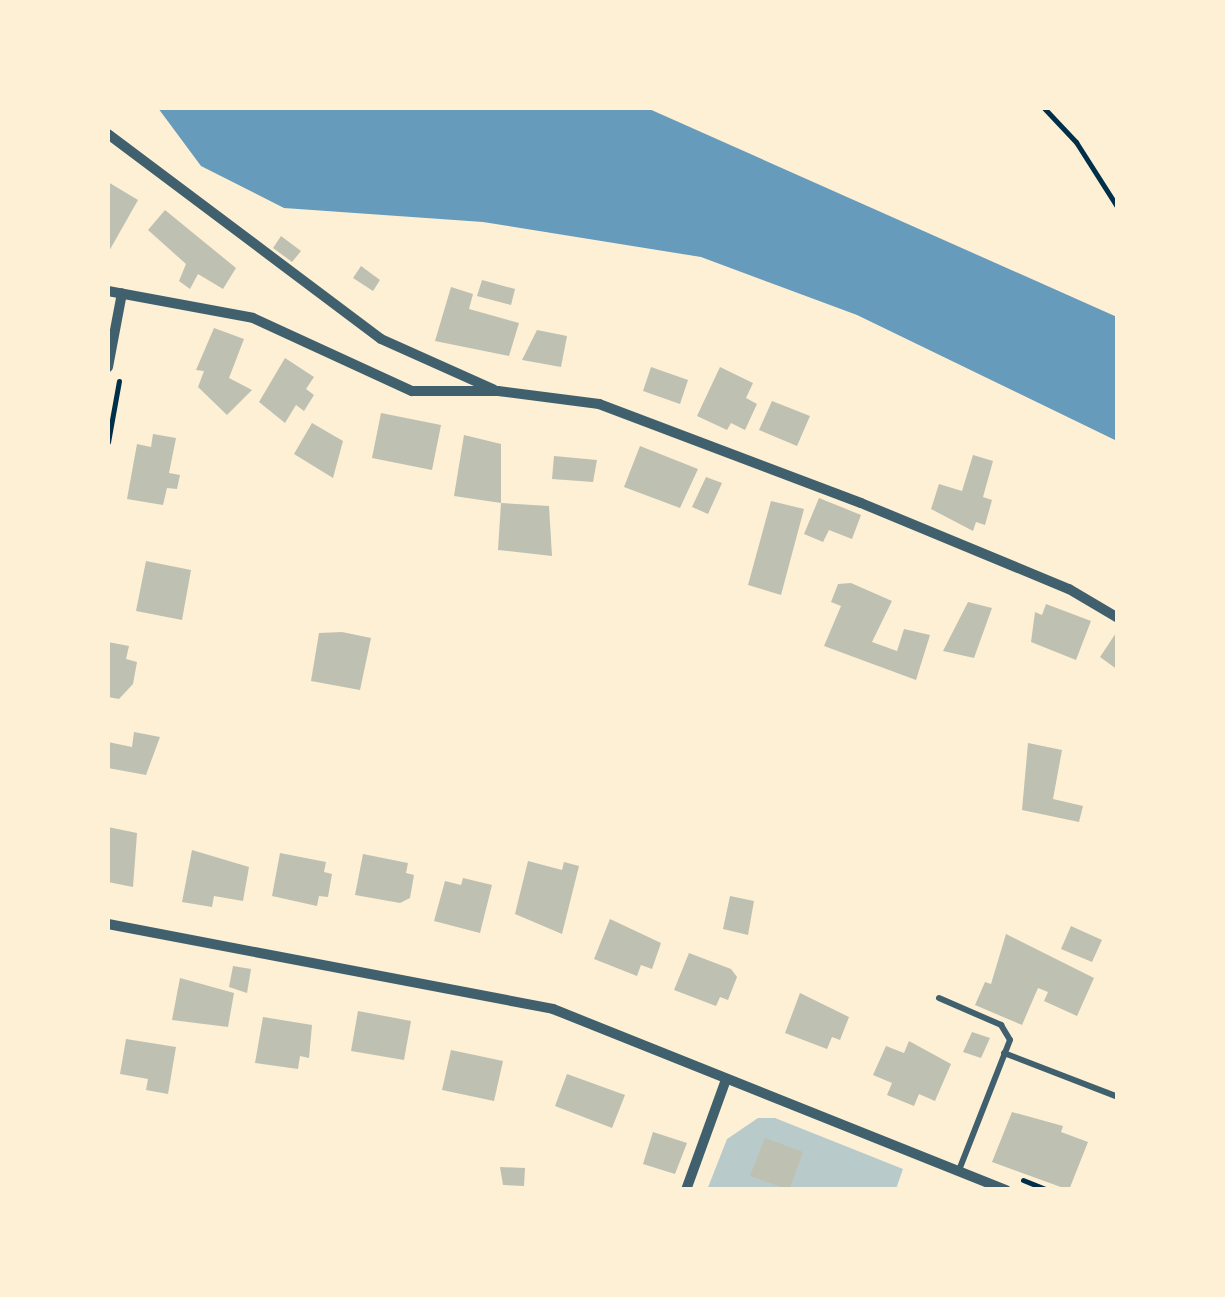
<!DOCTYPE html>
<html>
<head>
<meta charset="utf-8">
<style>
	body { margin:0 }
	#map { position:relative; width:1225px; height:1297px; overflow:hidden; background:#fdf0d5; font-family:"Sofia Sans Condensed",sans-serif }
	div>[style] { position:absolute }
	.green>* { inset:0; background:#b9caca }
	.water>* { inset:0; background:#669bbc }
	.building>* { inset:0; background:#bec0b2 }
	.path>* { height:5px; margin:-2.5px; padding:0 2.5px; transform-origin:2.5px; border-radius:2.5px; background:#003049 }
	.service>* { height:6px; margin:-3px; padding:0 3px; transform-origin:3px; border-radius:3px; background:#3f606c }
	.minor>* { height:10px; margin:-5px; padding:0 5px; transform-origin:5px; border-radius:5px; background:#3f606c }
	span { translate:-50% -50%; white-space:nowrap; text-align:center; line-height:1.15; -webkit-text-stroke:9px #fdf0d5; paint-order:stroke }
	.frame { position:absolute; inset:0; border:110px solid #fdf0d5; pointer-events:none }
</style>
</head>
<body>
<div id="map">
	<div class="green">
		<i style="clip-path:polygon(758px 1118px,775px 1118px,903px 1169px,896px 1189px,707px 1190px,727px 1139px)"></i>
	</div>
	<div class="water">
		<i style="clip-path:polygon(158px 108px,647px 108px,1117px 317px,1117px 441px,857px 315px,701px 257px,483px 222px,284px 208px,201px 166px)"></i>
	</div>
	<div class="building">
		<i style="clip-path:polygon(108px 182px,138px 200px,108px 253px)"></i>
		<i style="clip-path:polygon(165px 210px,236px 268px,223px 289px,198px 274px,190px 289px,179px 281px,186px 264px,148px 230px)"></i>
		<i style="clip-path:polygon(281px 236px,301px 251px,292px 262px,273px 248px)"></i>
		<i style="clip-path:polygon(361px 266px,380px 280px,373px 291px,353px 278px)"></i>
		<i style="clip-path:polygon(482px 280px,515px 289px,511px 305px,477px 296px)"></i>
		<i style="clip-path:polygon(451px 287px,473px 294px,469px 309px,519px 323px,509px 356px,435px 341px)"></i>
		<i style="clip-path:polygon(214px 328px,244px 339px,229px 378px,252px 390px,227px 415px,198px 387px,204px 371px,196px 370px)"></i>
		<i style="clip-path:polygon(537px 330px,567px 336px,561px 367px,522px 360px)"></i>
		<i style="clip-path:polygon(285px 358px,314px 377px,306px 389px,314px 395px,304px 411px,296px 405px,285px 423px,259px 402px)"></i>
		<i style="clip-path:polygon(651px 367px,688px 380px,680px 404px,643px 391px)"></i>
		<i style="clip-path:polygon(720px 367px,753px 383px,746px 398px,757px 404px,745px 430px,731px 423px,727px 430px,697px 416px)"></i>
		<i style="clip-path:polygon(772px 401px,810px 416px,797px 446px,759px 430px)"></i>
		<i style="clip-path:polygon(381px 413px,441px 425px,432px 470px,372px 458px)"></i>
		<i style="clip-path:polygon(312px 423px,343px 441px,333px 478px,294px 454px)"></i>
		<i style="clip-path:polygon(153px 434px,176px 438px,169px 473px,180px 475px,177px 489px,167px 488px,163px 505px,127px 499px,137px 444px,151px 447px)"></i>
		<i style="clip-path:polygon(464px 435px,501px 444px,501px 503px,454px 496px)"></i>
		<i style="clip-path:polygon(640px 446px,698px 469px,680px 508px,624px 487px)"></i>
		<i style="clip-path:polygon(973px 455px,993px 461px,983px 497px,992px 500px,985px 525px,976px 522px,973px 531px,931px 509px,939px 484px,962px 491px)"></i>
		<i style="clip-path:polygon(554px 456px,597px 460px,593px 482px,552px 479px)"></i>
		<i style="clip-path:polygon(706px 477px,722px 483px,708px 514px,692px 507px)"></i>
		<i style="clip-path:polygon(819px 498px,861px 515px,852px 539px,829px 530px,823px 542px,804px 534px)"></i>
		<i style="clip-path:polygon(771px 501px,804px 509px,781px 595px,748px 585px)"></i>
		<i style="clip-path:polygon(501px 503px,549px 506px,552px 556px,498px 550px)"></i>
		<i style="clip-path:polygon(146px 561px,191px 570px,182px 620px,136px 611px)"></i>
		<i style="clip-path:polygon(851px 583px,892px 601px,872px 642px,897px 651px,904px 629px,930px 635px,916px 680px,824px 646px,841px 606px,831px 602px,838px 584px)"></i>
		<i style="clip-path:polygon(968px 602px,992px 608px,974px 658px,943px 651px)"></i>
		<i style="clip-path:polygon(1046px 604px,1091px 621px,1076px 660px,1031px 642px,1035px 612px,1042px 615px)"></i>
		<i style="clip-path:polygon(1118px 630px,1118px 670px,1100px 657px)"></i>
		<i style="clip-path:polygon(342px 632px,371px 638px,360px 690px,311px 681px,319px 633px)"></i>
		<i style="clip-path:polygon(108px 642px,129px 646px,126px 659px,137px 662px,133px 684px,119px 699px,108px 697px)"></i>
		<i style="clip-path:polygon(134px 732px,160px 737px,146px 775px,108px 768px,108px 742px,132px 747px)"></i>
		<i style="clip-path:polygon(1028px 743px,1062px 750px,1053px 799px,1083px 806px,1079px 822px,1022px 810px)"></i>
		<i style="clip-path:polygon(108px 827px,137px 833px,133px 887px,108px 882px)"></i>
		<i style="clip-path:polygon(192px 850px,249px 867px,243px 901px,214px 896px,212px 907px,182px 902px)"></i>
		<i style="clip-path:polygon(280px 853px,326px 862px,324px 872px,332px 874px,328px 897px,319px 896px,317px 906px,272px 896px)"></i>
		<i style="clip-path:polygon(363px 854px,408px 863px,406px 873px,414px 875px,410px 898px,400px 903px,355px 895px)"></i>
		<i style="clip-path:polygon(528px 861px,562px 870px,564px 862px,579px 866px,562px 934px,515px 914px)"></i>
		<i style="clip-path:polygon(463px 878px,492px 885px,480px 933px,434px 921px,445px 881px,461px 885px)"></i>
		<i style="clip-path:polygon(730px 896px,754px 901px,748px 935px,723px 929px)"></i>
		<i style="clip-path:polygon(610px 919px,661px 943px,652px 969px,641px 965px,637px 976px,594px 959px)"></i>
		<i style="clip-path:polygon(1071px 926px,1102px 940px,1092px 962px,1061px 949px)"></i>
		<i style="clip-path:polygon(1006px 934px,1094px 978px,1077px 1016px,1044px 1001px,1048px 992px,1038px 988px,1022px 1025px,975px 1005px,985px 982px,991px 984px)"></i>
		<i style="clip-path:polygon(689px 953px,731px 969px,737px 977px,728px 1000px,720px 997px,716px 1006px,674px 990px)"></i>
		<i style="clip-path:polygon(233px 966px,251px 969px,247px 993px,229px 987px)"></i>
		<i style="clip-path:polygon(180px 978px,234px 993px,228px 1027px,172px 1020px)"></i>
		<i style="clip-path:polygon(800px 993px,849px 1017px,840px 1040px,832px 1037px,827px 1049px,785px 1033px)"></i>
		<i style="clip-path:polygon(358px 1011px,411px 1021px,404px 1060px,351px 1051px)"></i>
		<i style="clip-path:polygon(263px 1017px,312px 1025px,309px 1058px,300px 1056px,298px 1069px,255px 1063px)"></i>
		<i style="clip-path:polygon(972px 1032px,990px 1038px,981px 1058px,963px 1052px)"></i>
		<i style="clip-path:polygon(126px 1039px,176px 1047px,168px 1094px,146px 1090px,148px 1079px,120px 1074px)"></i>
		<i style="clip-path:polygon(909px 1041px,951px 1064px,935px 1101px,919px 1094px,914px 1106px,887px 1095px,892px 1083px,873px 1075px,886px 1046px,904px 1053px)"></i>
		<i style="clip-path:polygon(451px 1050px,503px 1061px,494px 1101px,442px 1090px)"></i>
		<i style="clip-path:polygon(567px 1074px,625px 1095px,612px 1128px,555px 1106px)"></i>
		<i style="clip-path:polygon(1012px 1112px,1063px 1126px,1061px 1132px,1088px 1142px,1069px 1190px,992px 1162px)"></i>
		<i style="clip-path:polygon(653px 1132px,687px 1143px,675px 1174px,643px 1164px)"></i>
		<i style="clip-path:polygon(765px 1138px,803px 1152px,789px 1190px,750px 1176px)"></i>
		<i style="clip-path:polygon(500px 1167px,525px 1168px,524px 1186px,503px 1185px)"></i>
	</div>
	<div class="path">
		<i style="left:1044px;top:108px;width:47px;rotate:46.7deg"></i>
		<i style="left:1076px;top:142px;width:78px;rotate:57.5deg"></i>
		<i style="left:108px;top:442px;width:62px;rotate:-79.8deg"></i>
		<i style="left:1023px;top:1180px;width:27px;rotate:22deg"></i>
	</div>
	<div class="service">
		<i style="left:939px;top:998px;width:68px;rotate:23.5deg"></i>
		<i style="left:1001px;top:1025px;width:17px;rotate:59deg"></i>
		<i style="left:1010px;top:1040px;width:140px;rotate:111.4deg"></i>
		<i style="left:1004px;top:1053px;width:122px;rotate:21.1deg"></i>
	</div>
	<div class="minor">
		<i style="left:108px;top:134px;width:341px;rotate:36.9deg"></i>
		<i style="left:381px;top:339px;width:123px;rotate:24.1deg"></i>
		<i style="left:108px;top:291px;width:147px;rotate:10.5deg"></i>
		<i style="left:253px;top:318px;width:175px;rotate:24.7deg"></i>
		<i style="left:412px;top:391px;width:86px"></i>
		<i style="left:498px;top:391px;width:102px;rotate:7.3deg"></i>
		<i style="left:599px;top:404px;width:280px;rotate:20.7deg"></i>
		<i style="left:861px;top:503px;width:225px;rotate:22.5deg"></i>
		<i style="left:1069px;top:589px;width:57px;rotate:30.6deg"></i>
		<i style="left:108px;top:367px;width:75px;rotate:-79.3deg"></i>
		<i style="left:108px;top:924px;width:453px;rotate:10.8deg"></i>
		<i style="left:553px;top:1009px;width:488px;rotate:21.8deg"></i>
		<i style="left:686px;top:1190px;width:115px;rotate:-70.1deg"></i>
	</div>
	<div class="frame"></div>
</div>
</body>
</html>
